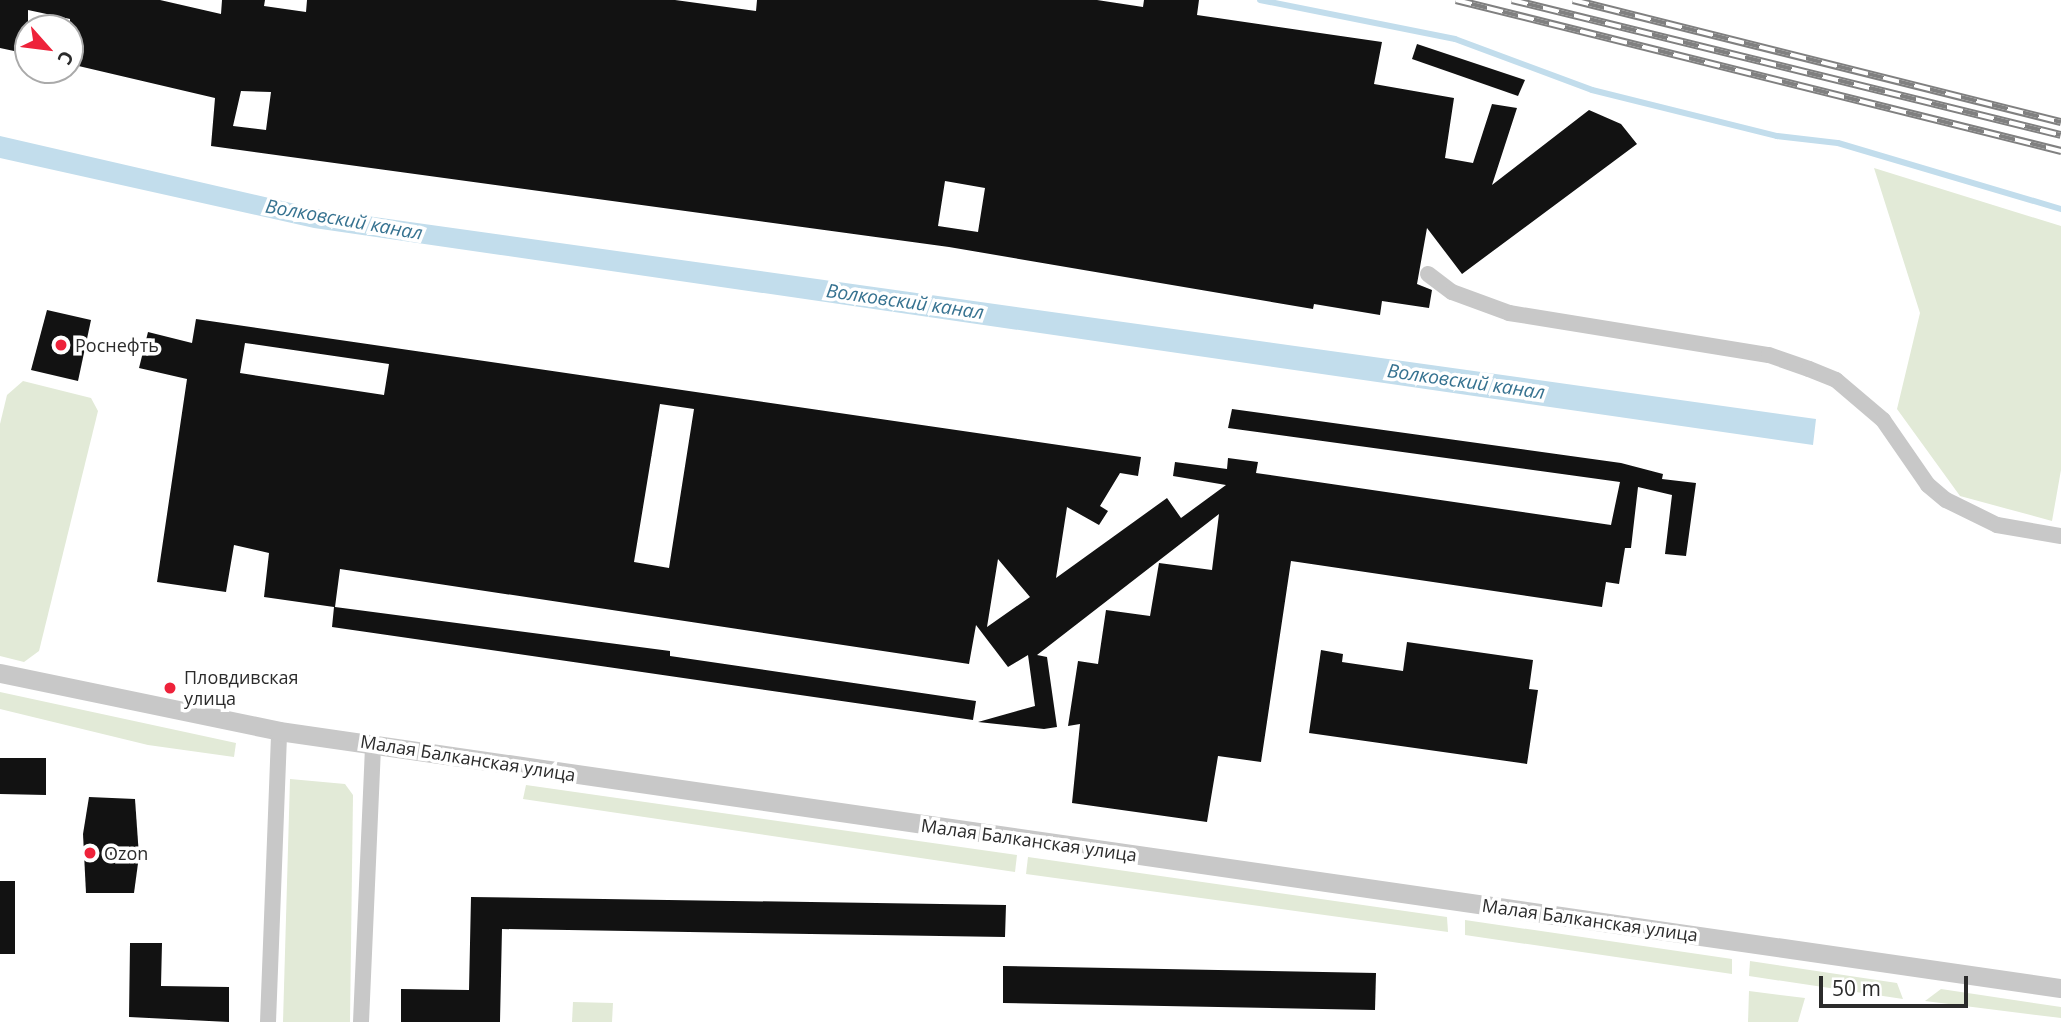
<!DOCTYPE html>
<html>
<head>
<meta charset="utf-8">
<style>
	body { margin:0 }
	#map { position:relative; width:2061px; height:1022px; overflow:hidden; background:#fff; font-family:"Open Sans",sans-serif }
	div>[style] { position:absolute }
	.green>* { inset:0; background:#e2ead7 }
	.water>* { inset:0; background:#c2ddec }
	.stream>* { height:6px; margin:-3px; padding:0 3px; transform-origin:3px; border-radius:3px; background:#c2ddec }
	.building>* { inset:0; background:#121212 }
	.minor>* { height:16px; margin:-8px; padding:0 8px; transform-origin:8px; border-radius:8px; background:#c8c8c8 }
	.tertiary>* { height:19px; margin:-9.5px; padding:0 9.5px; transform-origin:9.5px; border-radius:9.5px; background:#c8c8c8 }
	.rail>* { height:8px; margin-top:-4px; transform-origin:0; background:repeating-linear-gradient(90deg,#fff 0 16px,#808080 0 32px); box-sizing:border-box; border-block:2px solid #808080 }
	.dots>* { width:19px; height:19px; translate:-50% -50%; box-sizing:border-box; border:4px solid #fff; border-radius:50% }
	span { translate:-50% -50%; white-space:nowrap; text-align:center; line-height:1.15; -webkit-text-stroke:7px #fff; paint-order:stroke }
	.poi-label { font-size:18px; color:#2b2b2b }
	.left { translate:0 -50%; text-align:left }
	.street-label { font-size:18px; color:#2b2b2b }
	.water-label { font-size:19px; color:#367290; font-style:italic }
	.north { position:absolute; left:14px; top:14px; width:70px; height:70px; box-sizing:border-box; background:#fff; border:2px solid #aaa; border-radius:50%; rotate:118deg; font-size:19px; font-weight:700; line-height:28px; text-align:center; color:#2b2b2b }
	.north::after { content:''; display:block; margin:auto; width:24px; height:32px; background:#ee223a; clip-path:polygon(50% 0,100% 100%,50% 72%,0 100%) }
	.scale { position:absolute; left:1819px; top:976px; width:149px; height:32px; box-sizing:border-box; border:4px solid #2b2b2b; border-top:0; padding-left:9px; font-size:21px; line-height:24px; white-space:nowrap; color:#2b2b2b; -webkit-text-stroke:5px #fff; paint-order:stroke }
</style>
</head>
<body>
<div id="map">
	<div class="green">
		<i style="clip-path:polygon(1874px 168px,2061px 226px,2061px 470px,2052px 521px,1960px 496px,1897px 409px,1920px 313px)"></i>
		<i style="clip-path:polygon(23px 381px,91px 398px,98px 411px,39px 651px,24px 662px,0 656px,0 424px,7px 395px)"></i>
		<i style="clip-path:polygon(0 692px,236px 743px,234px 757px,148px 745px,0 709px)"></i>
		<i style="clip-path:polygon(290px 779px,345px 784px,353px 795px,350px 1022px,283px 1022px)"></i>
		<i style="clip-path:polygon(526px 785px,1017px 855px,1015px 872px,523px 799px)"></i>
		<i style="clip-path:polygon(1028px 857px,1447px 917px,1448px 932px,1026px 874px)"></i>
		<i style="clip-path:polygon(1465px 920px,1732px 959px,1732px 974px,1465px 935px)"></i>
		<i style="clip-path:polygon(1750px 961px,1897px 983px,1903px 999px,1749px 976px)"></i>
		<i style="clip-path:polygon(1941px 989px,2061px 1007px,2061px 1018px,1925px 1001px)"></i>
		<i style="clip-path:polygon(1749px 991px,1805px 998px,1798px 1022px,1748px 1022px)"></i>
		<i style="clip-path:polygon(573px 1002px,613px 1003px,612px 1022px,572px 1022px)"></i>
	</div>
	<div class="water">
		<i style="clip-path:polygon(0 136px,317px 209px,1816px 419px,1813px 445px,314px 228px,0 158px)"></i>
	</div>
	<div class="stream">
		<i style="left:1260px;top:0;width:199px;rotate:11.3deg"></i>
		<i style="left:1455px;top:39px;width:146px;rotate:20.4deg"></i>
		<i style="left:1592px;top:90px;width:191px;rotate:14deg"></i>
		<i style="left:1777px;top:136px;width:61px;rotate:6.5deg"></i>
		<i style="left:1838px;top:143px;width:233px;rotate:16.5deg"></i>
	</div>
	<div class="building">
		<i style="clip-path:polygon(evenodd,0 0,160px 0,221px 14px,222px 0,265px 0,264px 6px,306px 12px,307px 0,675px 0,756px 11px,757px 0,1097px 0,1143px 7px,1144px 0,1199px 0,1197px 15px,1382px 42px,1374px 84px,1454px 98px,1445px 158px,1473px 163px,1492px 104px,1517px 108px,1492px 185px,1589px 110px,1621px 124px,1637px 144px,1462px 274px,1427px 228px,1417px 284px,1432px 290px,1429px 308px,1382px 301px,1380px 315px,1314px 304px,1313px 309px,949px 247px,211px 146px,215px 98px,70px 64px,70px 19px,28px 10px,28px 54px,0 48px,0 0,241px 91px,271px 92px,266px 130px,233px 126px,241px 91px,0 0,945px 181px,985px 188px,978px 232px,938px 226px,945px 181px)"></i>
		<i style="clip-path:polygon(1417px 44px,1525px 80px,1518px 96px,1412px 59px)"></i>
		<i style="clip-path:polygon(47px 310px,91px 320px,78px 381px,31px 370px)"></i>
		<i style="clip-path:polygon(evenodd,196px 319px,1141px 457px,1138px 476px,1120px 473px,1100px 506px,1108px 511px,1099px 525px,1067px 507px,1056px 578px,1167px 498px,1181px 518px,1226px 485px,1173px 476px,1175px 462px,1227px 469px,1228px 458px,1258px 462px,1256px 473px,1611px 525px,1620px 482px,1228px 428px,1232px 409px,1621px 463px,1663px 474px,1662px 479px,1696px 483px,1686px 556px,1665px 554px,1672px 495px,1638px 487px,1631px 548px,1625px 548px,1619px 584px,1606px 582px,1602px 607px,1291px 561px,1261px 762px,1218px 756px,1207px 822px,1072px 803px,1080px 724px,1068px 726px,1078px 661px,1098px 664px,1106px 610px,1150px 616px,1159px 563px,1212px 570px,1219px 514px,1037px 655px,1047px 657px,1057px 727px,1044px 729px,978px 722px,1035px 706px,1028px 655px,1008px 667px,976px 625px,969px 664px,340px 569px,335px 607px,670px 651px,670px 656px,976px 701px,973px 720px,332px 627px,334px 607px,264px 597px,269px 553px,234px 545px,226px 592px,157px 582px,187px 379px,139px 368px,148px 332px,192px 343px,196px 319px,245px 343px,389px 364px,384px 395px,240px 373px,245px 343px,196px 319px,660px 404px,694px 409px,669px 568px,634px 562px,660px 404px,196px 319px,998px 559px,1030px 597px,987px 627px,998px 559px)"></i>
		<i style="clip-path:polygon(1407px 642px,1533px 660px,1529px 689px,1538px 690px,1527px 764px,1309px 733px,1321px 650px,1343px 654px,1342px 662px,1403px 671px)"></i>
		<i style="clip-path:polygon(0 758px,46px 758px,46px 795px,0 794px)"></i>
		<i style="clip-path:polygon(89px 797px,135px 799px,139px 856px,134px 893px,86px 893px,83px 834px)"></i>
		<i style="clip-path:polygon(0 881px,15px 881px,15px 954px,0 954px)"></i>
		<i style="clip-path:polygon(471px 897px,1006px 905px,1005px 937px,502px 929px,500px 1022px,401px 1022px,401px 989px,469px 990px)"></i>
		<i style="clip-path:polygon(130px 943px,162px 943px,161px 986px,229px 987px,229px 1022px,129px 1017px)"></i>
		<i style="clip-path:polygon(1003px 966px,1376px 973px,1375px 1010px,1003px 1003px)"></i>
	</div>
	<div class="minor">
		<i style="left:1428px;top:274px;width:30px;rotate:37deg"></i>
		<i style="left:1452px;top:292px;width:61px;rotate:20.2deg"></i>
		<i style="left:1509px;top:313px;width:263px;rotate:9.2deg"></i>
		<i style="left:1769px;top:355px;width:42px;rotate:19.3deg"></i>
		<i style="left:1809px;top:369px;width:29px;rotate:22deg"></i>
		<i style="left:1836px;top:380px;width:62px;rotate:40.4deg"></i>
		<i style="left:1883px;top:420px;width:79px;rotate:55.3deg"></i>
		<i style="left:1928px;top:485px;width:23px;rotate:40deg"></i>
		<i style="left:1946px;top:500px;width:57px;rotate:26.1deg"></i>
		<i style="left:1997px;top:525px;width:65px;rotate:9.8deg"></i>
		<i style="left:268px;top:1022px;width:291px;rotate:-87.8deg"></i>
		<i style="left:361px;top:1022px;width:278px;rotate:-87.5deg"></i>
	</div>
	<div class="tertiary">
		<i style="left:0;top:673px;width:285px;rotate:11.7deg"></i>
		<i style="left:279px;top:731px;width:1800px;rotate:8.21deg"></i>
	</div>
	<div class="rail">
		<i style="left:1456px;top:0;width:624px;rotate:14.01deg"></i>
		<i style="left:1512px;top:0;width:565px;rotate:13.82deg"></i>
		<i style="left:1573px;top:0;width:503px;rotate:14.04deg"></i>
	</div>
	<div class="dots">
		<i style="left:61px;top:345px;background:#ee223a"></i>
		<i style="left:170px;top:688px;background:#ee223a"></i>
		<i style="left:90px;top:853px;background:#ee223a"></i>
	</div>
	<div class="poi-label">
		<span class="left" style="left:75px;top:345px">Роснефть</span>
		<span class="left" style="left:184px;top:688px">Пловдивская<br>улица</span>
		<span class="left" style="left:104px;top:853px">Ozon</span>
	</div>
	<div class="street-label">
		<span style="left:468px;top:758px;rotate:9deg">Малая Балканская улица</span>
		<span style="left:1029px;top:840px;rotate:8deg">Малая Балканская улица</span>
		<span style="left:1590px;top:920px;rotate:8deg">Малая Балканская улица</span>
	</div>
	<div class="water-label">
		<span style="left:344px;top:220px;rotate:10deg">Волковский канал</span>
		<span style="left:905px;top:302px;rotate:8deg">Волковский канал</span>
		<span style="left:1466px;top:382px;rotate:8deg">Волковский канал</span>
	</div>
	<div class="north">С</div>
	<div class="scale">50 m</div>
</div>
</body>
</html>
